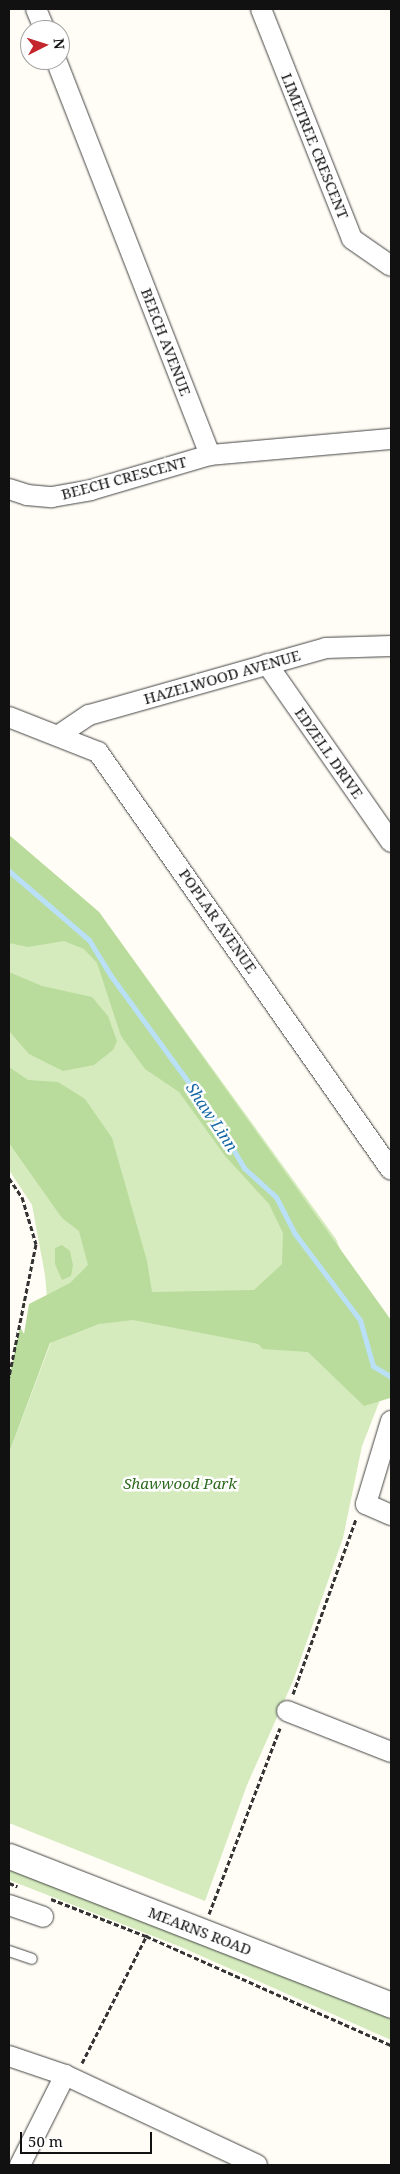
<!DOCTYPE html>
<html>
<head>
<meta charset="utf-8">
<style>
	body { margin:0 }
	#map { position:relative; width:400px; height:2174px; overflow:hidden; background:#fffdf5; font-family:"Noto Serif",serif }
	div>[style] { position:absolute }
	.green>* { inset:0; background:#d5ebbd }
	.forest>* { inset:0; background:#b9dc9c }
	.stream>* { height:5px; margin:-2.5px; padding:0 2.5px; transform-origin:2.5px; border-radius:2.5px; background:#b9e0f7 }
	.path>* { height:3px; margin-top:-1.5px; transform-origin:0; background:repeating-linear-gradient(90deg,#333 0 5px,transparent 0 7.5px) }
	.roads { filter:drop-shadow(0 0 1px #444) drop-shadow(0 0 1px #444) }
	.service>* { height:10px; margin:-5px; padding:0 5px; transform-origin:5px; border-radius:5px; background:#fff }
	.minor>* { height:20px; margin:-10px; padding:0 10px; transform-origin:10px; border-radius:10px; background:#fff }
	.tertiary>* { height:25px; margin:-12.5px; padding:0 12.5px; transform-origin:12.5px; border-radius:12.5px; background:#fff }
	span { translate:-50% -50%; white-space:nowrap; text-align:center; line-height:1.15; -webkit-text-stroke:5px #fff; paint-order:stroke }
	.street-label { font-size:15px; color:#111 }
	.park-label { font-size:15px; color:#2f6b1f; font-style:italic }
	.water-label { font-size:16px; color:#1768a6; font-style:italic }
	.frame { position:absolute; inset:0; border:10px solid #111; pointer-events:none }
	.north { position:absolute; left:20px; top:20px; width:50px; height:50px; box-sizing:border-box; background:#fff; border:1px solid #a0a0a0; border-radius:50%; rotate:85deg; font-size:14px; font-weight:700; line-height:20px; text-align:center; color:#111 }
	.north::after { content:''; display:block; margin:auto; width:18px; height:22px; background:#c4262e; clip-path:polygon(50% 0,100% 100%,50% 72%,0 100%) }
	.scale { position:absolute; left:20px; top:2132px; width:132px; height:22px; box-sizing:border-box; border:2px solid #111; border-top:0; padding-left:6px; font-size:15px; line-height:18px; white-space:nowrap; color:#111; -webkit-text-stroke:4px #fff; paint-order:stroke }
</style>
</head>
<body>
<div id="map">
	<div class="green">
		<i style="clip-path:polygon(9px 835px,99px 912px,336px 1239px,391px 1372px,362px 1446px,343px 1538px,293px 1681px,247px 1785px,205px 1901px,9px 1823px,9px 1453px,51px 1342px,45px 1275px,32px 1205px,9px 1170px)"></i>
		<i style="clip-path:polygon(9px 1868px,391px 2014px,391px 2040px,181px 1947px,9px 1880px)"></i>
	</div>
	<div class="forest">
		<i style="clip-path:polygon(9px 835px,99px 912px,391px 1320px,390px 1398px,364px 1406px,308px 1352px,263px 1349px,258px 1344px,133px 1320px,99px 1324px,50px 1343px,9px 1453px,9px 1377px,20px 1327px,24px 1334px,29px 1304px,70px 1283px,88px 1265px,79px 1231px,62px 1218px,9px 1143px,9px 1067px,28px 1080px,58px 1082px,85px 1099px,112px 1138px,147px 1261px,152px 1292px,254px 1290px,282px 1264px,283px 1233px,269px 1204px,225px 1156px,179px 1092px,145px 1069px,121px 1036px,97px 963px,84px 949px,64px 941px,28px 947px,9px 943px)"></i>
		<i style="clip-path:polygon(9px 972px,42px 986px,92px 997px,108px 1016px,117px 1041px,113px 1050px,94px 1065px,63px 1071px,29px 1054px,9px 1031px)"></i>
		<i style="clip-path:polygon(62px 1245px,70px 1251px,73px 1265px,71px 1276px,62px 1280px,55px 1264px,55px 1248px)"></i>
	</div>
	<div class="stream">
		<i style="left:9px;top:871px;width:106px;rotate:40.8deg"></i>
		<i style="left:89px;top:940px;width:42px;rotate:58.6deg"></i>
		<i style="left:111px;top:976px;width:178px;rotate:53.9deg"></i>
		<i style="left:216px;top:1120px;width:56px;rotate:59.7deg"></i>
		<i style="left:244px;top:1168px;width:43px;rotate:42.2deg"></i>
		<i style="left:276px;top:1197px;width:42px;rotate:62.8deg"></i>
		<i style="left:295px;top:1234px;width:108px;rotate:52.9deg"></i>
		<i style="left:360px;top:1320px;width:48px;rotate:74.2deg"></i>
		<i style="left:373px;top:1366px;width:21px;rotate:31deg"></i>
	</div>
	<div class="path">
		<i style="left:9px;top:1178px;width:23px;rotate:56deg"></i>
		<i style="left:22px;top:1197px;width:49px;rotate:73.4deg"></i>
		<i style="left:36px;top:1244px;width:136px;rotate:101.5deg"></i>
		<i style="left:293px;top:1694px;width:186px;rotate:-70.2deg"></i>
		<i style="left:9px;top:1883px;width:9px;rotate:21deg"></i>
		<i style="left:51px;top:1899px;width:102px;rotate:21.3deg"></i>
		<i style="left:146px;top:1936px;width:268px;rotate:24deg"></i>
		<i style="left:209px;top:1914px;width:199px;rotate:-69.1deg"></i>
		<i style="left:82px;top:2063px;width:144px;rotate:-63.1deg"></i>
	</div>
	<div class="roads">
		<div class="service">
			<i style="left:9px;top:1951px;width:24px;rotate:19deg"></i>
		</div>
		<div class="minor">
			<i style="left:36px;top:9px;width:23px;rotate:67deg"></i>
			<i style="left:261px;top:9px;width:247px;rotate:68.4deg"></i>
			<i style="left:352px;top:239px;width:47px;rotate:34.7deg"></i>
			<i style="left:56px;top:60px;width:424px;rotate:68.7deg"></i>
			<i style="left:210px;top:455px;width:182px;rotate:-5.1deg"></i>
			<i style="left:9px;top:489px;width:19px;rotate:18deg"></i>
			<i style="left:27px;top:495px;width:25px;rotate:5deg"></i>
			<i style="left:52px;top:497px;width:40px;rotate:-10deg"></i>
			<i style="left:91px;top:490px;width:124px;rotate:-16.4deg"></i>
			<i style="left:267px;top:664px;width:217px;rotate:55.1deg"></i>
			<i style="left:9px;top:717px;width:96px;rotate:21.5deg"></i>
			<i style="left:98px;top:752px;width:510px;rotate:54.97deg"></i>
			<i style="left:59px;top:735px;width:36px;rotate:-34deg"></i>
			<i style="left:89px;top:715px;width:246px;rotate:-15.8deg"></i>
			<i style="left:326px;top:648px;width:65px;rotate:-1.8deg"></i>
			<i style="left:391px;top:1421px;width:87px;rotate:106.8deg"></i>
			<i style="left:366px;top:1504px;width:27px;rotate:24deg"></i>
			<i style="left:287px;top:1711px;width:112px;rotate:21.5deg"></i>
			<i style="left:9px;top:1905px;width:36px;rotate:19deg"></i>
			<i style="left:9px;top:2056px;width:59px;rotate:18.7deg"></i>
			<i style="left:65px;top:2075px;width:212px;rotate:25.1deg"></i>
			<i style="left:20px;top:2165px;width:101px;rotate:-63.4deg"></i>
		</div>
		<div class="tertiary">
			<i style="left:9px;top:1856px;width:410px;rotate:21.3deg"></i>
		</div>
	</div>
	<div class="street-label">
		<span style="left:315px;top:146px;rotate:68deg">LIMETREE CRESCENT</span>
		<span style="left:166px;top:342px;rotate:69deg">BEECH AVENUE</span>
		<span style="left:124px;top:478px;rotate:-15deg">BEECH CRESCENT</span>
		<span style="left:222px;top:677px;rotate:-16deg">HAZELWOOD AVENUE</span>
		<span style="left:329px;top:753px;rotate:55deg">EDZELL DRIVE</span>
		<span style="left:218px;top:921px;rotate:55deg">POPLAR AVENUE</span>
		<span style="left:200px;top:1931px;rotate:21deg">MEARNS ROAD</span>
	</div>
	<div class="park-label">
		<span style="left:180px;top:1484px">Shawwood Park</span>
	</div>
	<div class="water-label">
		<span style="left:212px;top:1117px;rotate:56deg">Shaw Linn</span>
	</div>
	<div class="frame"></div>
	<div class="north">N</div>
	<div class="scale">50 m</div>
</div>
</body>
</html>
